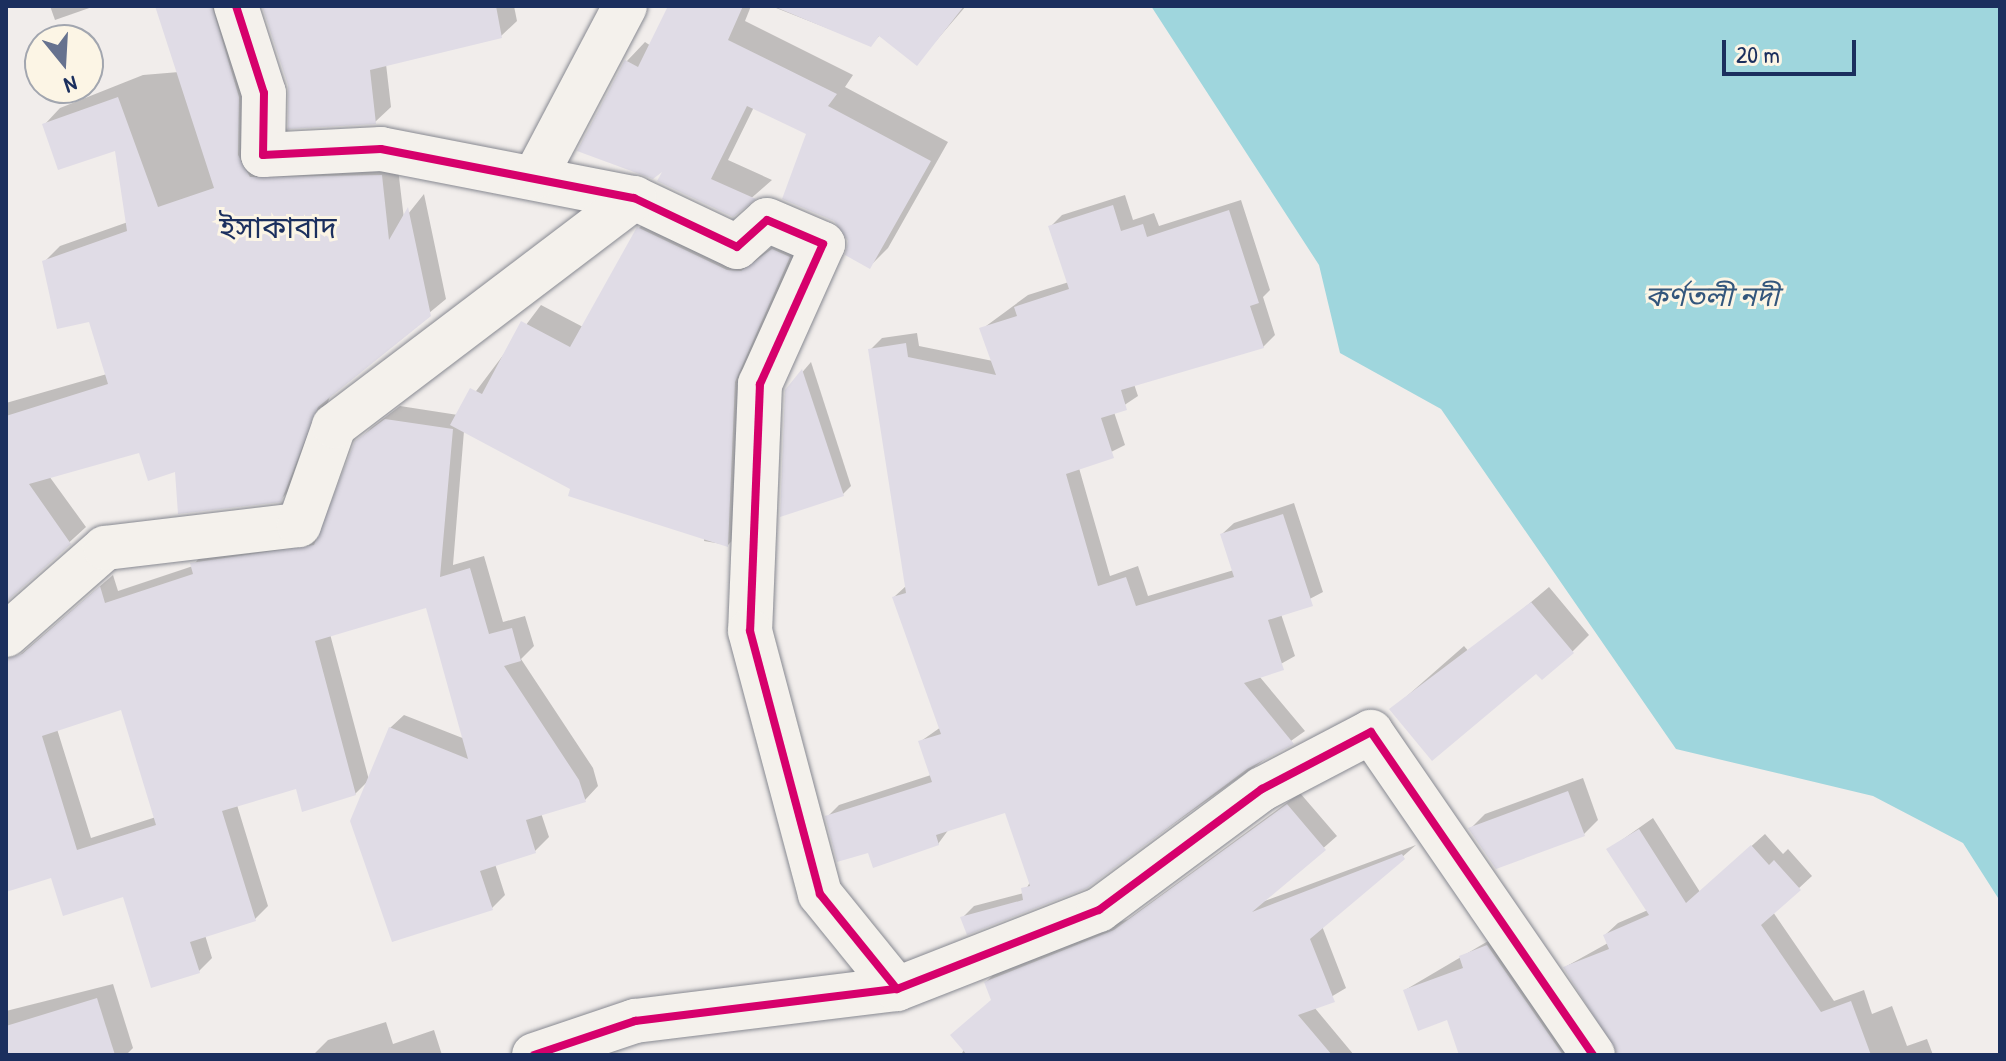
<!DOCTYPE html>
<html>
<head>
<meta charset="utf-8">
<style>
	body { margin:0 }
	#map { position:relative; width:2006px; height:1061px; overflow:hidden; background:#f1edeb; font-family:"Patrick Hand","Noto Sans Bengali",sans-serif }
	div>[style] { position:absolute }
	.water>* { inset:0; background:#9fd6dd }
	.shadow>* { inset:0; background:#0003 }
	.building>* { inset:0; background:#e0dce6 }
	.roads { filter:drop-shadow(0 0 2px #878991) drop-shadow(0 0 2px #878991) }
	.minor>* { height:44px; margin:-22px; padding:0 22px; transform-origin:22px; border-radius:22px; background:#f4f1ec }
	.cycleway>* { height:8px; margin:-4px; padding:0 4px; transform-origin:4px; border-radius:4px; background:#d6006c }
	span { translate:-50% -50%; white-space:nowrap; text-align:center; line-height:1.15; -webkit-text-stroke:6px #fcf5e5; paint-order:stroke }
	.water-label { font-size:28px; color:#33567c; font-style:italic }
	.quarter-label { font-size:30px; color:#1b2f5e }
	.frame { position:absolute; inset:0; border:8px solid #1b2f5e; pointer-events:none }
	.north { position:absolute; left:24px; top:24px; width:80px; height:80px; box-sizing:border-box; background:#fcf5e5; border:2px solid #a2a6af; border-radius:50%; rotate:162deg; font-size:22px; font-weight:700; line-height:32px; text-align:center; color:#1b2f5e }
	.north::after { content:''; display:block; margin:auto; width:28px; height:36px; background:#66728f; clip-path:polygon(50% 0,100% 100%,50% 72%,0 100%) }
	.scale { position:absolute; left:1722px; top:40px; width:134px; height:36px; box-sizing:border-box; border:4px solid #1b2f5e; border-top:0; padding-left:10px; font-size:24px; line-height:28px; white-space:nowrap; color:#1b2f5e; -webkit-text-stroke:6px #fcf5e5; paint-order:stroke }
</style>
</head>
<body>
<div id="map">
	<div class="water">
		<i style="clip-path:polygon(1151px 6px,2000px 6px,2000px 901px,1963px 843px,1873px 796px,1676px 749px,1441px 409px,1340px 353px,1319px 265px)"></i>
	</div>
	<div class="shadow">
		<i style="clip-path:polygon(50px 6px,95px 6px,55px 20px)"></i>
		<i style="clip-path:polygon(157px 6px,232px 6px,257px 153px,397px 160px,404px 219px,424px 194px,446px 299px,331px 394px,296px 484px,280px 500px,177px 469px,141px 450px,49px 476px,86px 527px,6px 600px,6px 403px,107px 374px,90px 319px,44px 262px,60px 246px,128px 222px,116px 149px,45px 124px,60px 108px,143px 75px,179px 72px)"></i>
		<i style="clip-path:polygon(264px 6px,514px 6px,517px 21px,501px 36px,386px 64px,391px 107px,375px 122px,290px 85px)"></i>
		<i style="clip-path:polygon(670px 6px,751px 6px,745px 21px,853px 75px,845px 87px,948px 142px,888px 248px,870px 266px,850px 240px,808px 133px,754px 107px,728px 160px,772px 180px,732px 215px,668px 165px,580px 150px,627px 61px,645px 42px,651px 46px)"></i>
		<i style="clip-path:polygon(771px 6px,966px 6px,917px 63px,881px 34px,870px 45px)"></i>
		<i style="clip-path:polygon(1125px 195px,1133px 220px,1154px 213px,1159px 226px,1241px 200px,1270px 290px,1263px 297px,1275px 335px,1263px 347px,1134px 384px,1138px 396px,1114px 412px,1125px 445px,1079px 468px,1110px 576px,1138px 566px,1148px 596px,1234px 570px,1222px 534px,1234px 523px,1294px 503px,1323px 592px,1281px 614px,1295px 656px,1259px 676px,1305px 731px,1086px 886px,962px 918px,974px 906px,1024px 893px,1030px 882px,1006px 811px,949px 829px,938px 844px,869px 851px,827px 817px,839px 805px,931px 775px,921px 741px,941px 727px,894px 597px,906px 586px,870px 350px,882px 338px,917px 333px,919px 346px,993px 361px,982px 329px,1028px 295px,1069px 282px,1050px 227px,1062px 215px)"></i>
		<i style="clip-path:polygon(evenodd,656px 211px,761px 255px,791px 233px,806px 239px,745px 527px,728px 545px,704px 541px,705px 533px,572px 488px,464px 431px,453px 565px,484px 556px,503px 622px,525px 616px,534px 646px,521px 659px,593px 768px,598px 786px,585px 800px,541px 813px,549px 837px,535px 851px,495px 864px,505px 895px,492px 908px,390px 728px,404px 715px,465px 739px,427px 605px,330px 634px,369px 780px,355px 794px,297px 786px,237px 805px,268px 906px,255px 919px,205px 935px,212px 958px,199px 971px,124px 895px,52px 876px,6px 890px,6px 677px,15px 659px,113px 575px,118px 591px,193px 566px,205px 550px,321px 534px,357px 442px,371px 428px,400px 406px,458px 415px,541px 305px,583px 327px,639px 228px,656px 211px,122px 708px,156px 817px,91px 838px,57px 729px,122px 708px)"></i>
		<i style="clip-path:polygon(811px 362px,851px 486px,843px 494px,787px 390px)"></i>
		<i style="clip-path:polygon(1549px 587px,1589px 635px,1572px 652px,1536px 671px,1391px 710px,1464px 646px,1470px 653px)"></i>
		<i style="clip-path:polygon(1583px 778px,1598px 820px,1583px 835px,1470px 829px,1485px 814px)"></i>
		<i style="clip-path:polygon(1300px 793px,1337px 836px,1262px 902px,1416px 845px,1322px 926px,1346px 988px,1314px 1007px,1354px 1055px,961px 1055px,992px 999px,986px 982px,998px 970px,1128px 919px)"></i>
		<i style="clip-path:polygon(1653px 818px,1700px 892px,1765px 834px,1783px 854px,1788px 849px,1812px 876px,1773px 912px,1834px 1001px,1864px 990px,1872px 1014px,1892px 1006px,1907px 1046px,1927px 1039px,1933px 1055px,1617px 1055px,1616px 1041px,1565px 967px,1608px 943px,1605px 935px,1618px 923px,1648px 910px,1609px 849px)"></i>
		<i style="clip-path:polygon(1500px 934px,1584px 1055px,1501px 1055px,1405px 990px)"></i>
		<i style="clip-path:polygon(113px 984px,133px 1048px,126px 1055px,6px 1055px,6px 1011px)"></i>
		<i style="clip-path:polygon(386px 1022px,393px 1044px,434px 1030px,442px 1055px,313px 1055px,328px 1040px)"></i>
	</div>
	<div class="building">
		<i style="clip-path:polygon(155px 6px,212px 6px,239px 97px,238px 155px,250px 177px,382px 175px,389px 240px,408px 207px,431px 316px,318px 407px,281px 502px,178px 514px,175px 472px,148px 481px,139px 453px,29px 484px,71px 544px,6px 602px,6px 416px,108px 384px,89px 322px,57px 329px,42px 261px,127px 231px,115px 151px,58px 170px,42px 124px,118px 97px,158px 207px,214px 188px)"></i>
		<i style="clip-path:polygon(262px 6px,496px 6px,502px 38px,370px 70px,376px 124px,288px 129px,288px 85px)"></i>
		<i style="clip-path:polygon(668px 6px,743px 6px,728px 40px,837px 94px,828px 106px,931px 161px,870px 269px,845px 255px,848px 241px,834px 221px,782px 199px,806px 134px,747px 106px,711px 179px,756px 199px,733px 217px,657px 181px,662px 172px,653px 179px,577px 151px,625px 60px,638px 67px)"></i>
		<i style="clip-path:polygon(773px 6px,964px 6px,917px 66px,879px 36px,871px 47px)"></i>
		<i style="clip-path:polygon(1113px 205px,1121px 231px,1143px 224px,1147px 237px,1229px 210px,1259px 303px,1250px 306px,1264px 348px,1121px 390px,1127px 410px,1101px 418px,1114px 458px,1066px 474px,1098px 586px,1126px 577px,1136px 606px,1234px 577px,1220px 534px,1283px 514px,1313px 606px,1268px 620px,1284px 670px,1244px 683px,1294px 744px,1247px 769px,1087px 888px,967px 935px,960px 917px,1023px 900px,1021px 888px,1030px 886px,1005px 813px,936px 835px,939px 845px,873px 868px,868px 853px,837px 862px,825px 816px,932px 782px,918px 741px,941px 734px,892px 597px,906px 593px,868px 349px,906px 343px,908px 357px,996px 375px,979px 328px,1017px 316px,1014px 307px,1069px 289px,1048px 226px)"></i>
		<i style="clip-path:polygon(637px 227px,727px 270px,741px 271px,772px 249px,790px 257px,735px 382px,728px 547px,568px 496px,570px 489px,450px 425px,470px 388px,482px 394px,521px 321px,570px 347px)"></i>
		<i style="clip-path:polygon(802px 369px,844px 496px,780px 517px,785px 390px)"></i>
		<i style="clip-path:polygon(evenodd,385px 419px,453px 429px,440px 577px,470px 568px,489px 634px,512px 628px,521px 661px,504px 666px,579px 780px,586px 802px,526px 820px,536px 853px,480px 871px,493px 910px,392px 942px,350px 821px,389px 727px,468px 759px,426px 608px,315px 641px,356px 795px,302px 812px,296px 789px,222px 811px,256px 921px,190px 942px,200px 973px,151px 988px,123px 897px,63px 916px,51px 878px,6px 892px,6px 659px,22px 654px,100px 586px,105px 603px,193px 574px,190px 563px,314px 545px,355px 441px,385px 419px,121px 710px,156px 825px,77px 850px,42px 736px,121px 710px)"></i>
		<i style="clip-path:polygon(1531px 602px,1574px 653px,1542px 680px,1536px 674px,1432px 761px,1389px 709px)"></i>
		<i style="clip-path:polygon(1568px 791px,1585px 836px,1496px 869px,1468px 828px)"></i>
		<i style="clip-path:polygon(1287px 804px,1326px 850px,1252px 912px,1402px 854px,1405px 859px,1310px 939px,1335px 1002px,1298px 1015px,1332px 1055px,967px 1055px,950px 1035px,991px 1000px,984px 982px,1114px 930px)"></i>
		<i style="clip-path:polygon(1639px 829px,1686px 903px,1751px 845px,1769px 865px,1774px 860px,1801px 890px,1761px 925px,1821px 1012px,1851px 1001px,1871px 1055px,1618px 1055px,1563px 967px,1609px 949px,1603px 935px,1649px 915px,1606px 849px)"></i>
		<i style="clip-path:polygon(1487px 945px,1563px 1055px,1459px 1055px,1447px 1020px,1418px 1031px,1403px 990px,1463px 968px,1459px 956px)"></i>
		<i style="clip-path:polygon(97px 998px,115px 1055px,6px 1055px,6px 1026px)"></i>
	</div>
	<div class="roads">
		<div class="minor">
			<i style="left:236px;top:6px;width:91px;rotate:72.2deg"></i>
			<i style="left:264px;top:93px;width:62px;rotate:90.9deg"></i>
			<i style="left:263px;top:155px;width:118px;rotate:-2.9deg"></i>
			<i style="left:381px;top:149px;width:258px;rotate:11deg"></i>
			<i style="left:634px;top:198px;width:114px;rotate:25.4deg"></i>
			<i style="left:737px;top:247px;width:40px;rotate:-42deg"></i>
			<i style="left:767px;top:220px;width:61px;rotate:23.2deg"></i>
			<i style="left:823px;top:244px;width:154px;rotate:114.2deg"></i>
			<i style="left:760px;top:384px;width:247px;rotate:92.3deg"></i>
			<i style="left:750px;top:631px;width:272px;rotate:75.1deg"></i>
			<i style="left:820px;top:894px;width:122px;rotate:51deg"></i>
			<i style="left:535px;top:177px;width:193px;rotate:-62.2deg"></i>
			<i style="left:6px;top:635px;width:132px;rotate:-41.3deg"></i>
			<i style="left:105px;top:548px;width:195px;rotate:-6.8deg"></i>
			<i style="left:299px;top:525px;width:105px;rotate:-70.5deg"></i>
			<i style="left:334px;top:426px;width:377px;rotate:-37.2deg"></i>
			<i style="left:534px;top:1055px;width:107px;rotate:-18.6deg"></i>
			<i style="left:635px;top:1021px;width:264px;rotate:-7deg"></i>
			<i style="left:897px;top:989px;width:217px;rotate:-21.4deg"></i>
			<i style="left:1099px;top:910px;width:203px;rotate:-36.6deg"></i>
			<i style="left:1262px;top:789px;width:123px;rotate:-27.6deg"></i>
			<i style="left:1371px;top:732px;width:392px;rotate:55.5deg"></i>
		</div>
	</div>
	<div class="cycleway">
		<i style="left:236px;top:6px;width:91px;rotate:72.2deg"></i>
		<i style="left:264px;top:93px;width:62px;rotate:90.9deg"></i>
		<i style="left:263px;top:155px;width:118px;rotate:-2.9deg"></i>
		<i style="left:381px;top:149px;width:258px;rotate:11deg"></i>
		<i style="left:634px;top:198px;width:114px;rotate:25.4deg"></i>
		<i style="left:737px;top:247px;width:40px;rotate:-42deg"></i>
		<i style="left:767px;top:220px;width:61px;rotate:23.2deg"></i>
		<i style="left:823px;top:244px;width:154px;rotate:114.2deg"></i>
		<i style="left:760px;top:384px;width:247px;rotate:92.3deg"></i>
		<i style="left:750px;top:631px;width:272px;rotate:75.1deg"></i>
		<i style="left:820px;top:894px;width:122px;rotate:51deg"></i>
		<i style="left:534px;top:1055px;width:107px;rotate:-18.6deg"></i>
		<i style="left:635px;top:1021px;width:264px;rotate:-7deg"></i>
		<i style="left:897px;top:989px;width:217px;rotate:-21.4deg"></i>
		<i style="left:1099px;top:910px;width:203px;rotate:-36.6deg"></i>
		<i style="left:1262px;top:789px;width:123px;rotate:-27.6deg"></i>
		<i style="left:1371px;top:732px;width:392px;rotate:55.5deg"></i>
	</div>
	<div class="water-label">
		<span style="left:1712px;top:296px">কর্ণতলী নদী</span>
	</div>
	<div class="quarter-label">
		<span style="left:278px;top:227px">ইসাকাবাদ</span>
	</div>
	<div class="frame"></div>
	<div class="north">N</div>
	<div class="scale">20 m</div>
</div>
</body>
</html>
